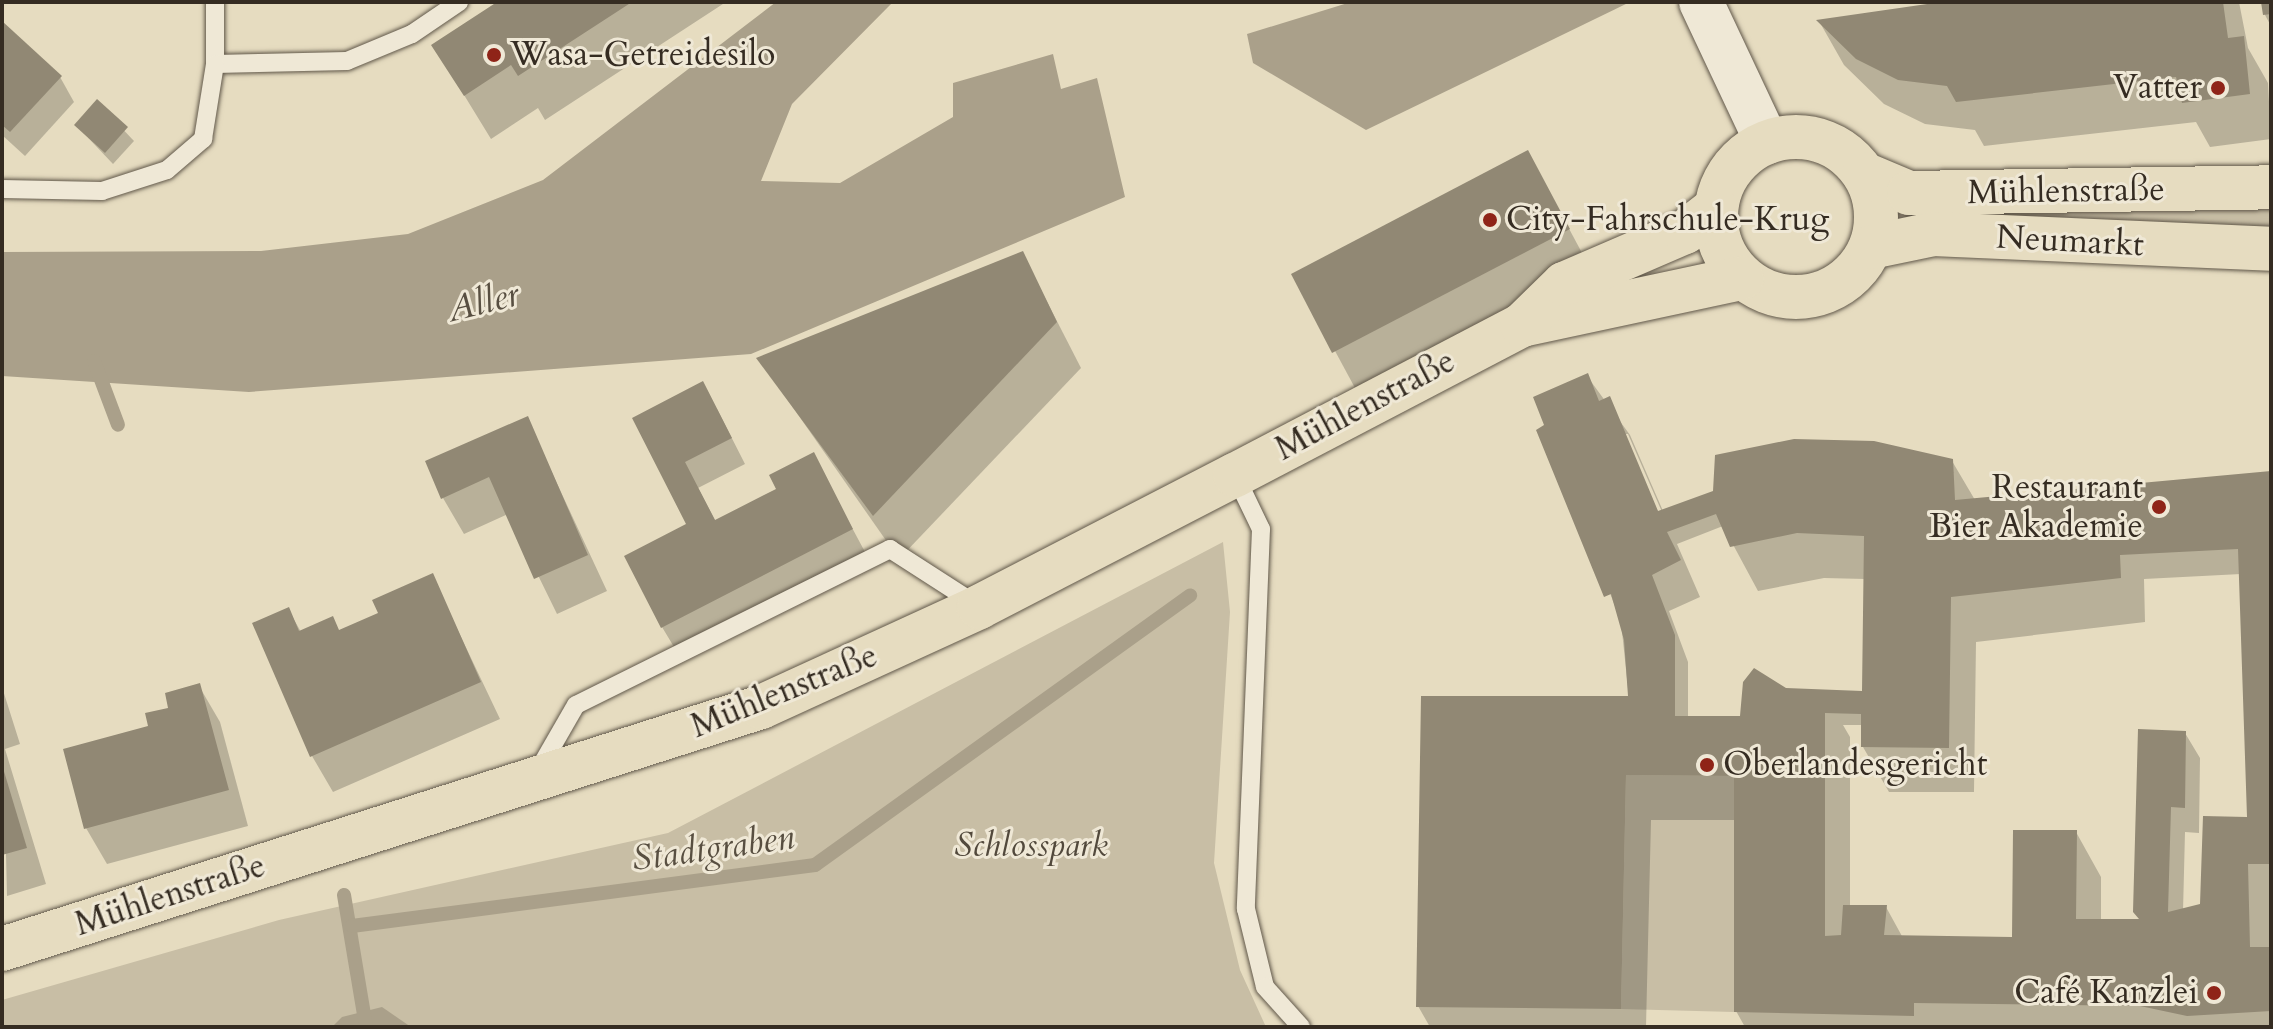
<!DOCTYPE html>
<html>
<head>
<meta charset="utf-8">
<style>
	body { margin:0 }
	#map { position:relative; width:2273px; height:1029px; overflow:hidden; background:#e6dcc0; font-family:Cardo,serif }
	div>[style] { position:absolute }
	.green>* { inset:0; background:#c8bea5 }
	.water>* { inset:0; background:#aaa08a }
	.shadow>* { inset:0; background:#0003 }
	.stream>* { height:14px; margin:-7px; padding:0 7px; transform-origin:7px; border-radius:7px; background:#aaa08a }
	.building>* { inset:0; background:#918874 }
	.roads { filter:drop-shadow(0 0 2px #61584a) drop-shadow(0 0 2px #61584a) }
	.lane>* { height:18px; margin:-9px; padding:0 9px; transform-origin:9px; border-radius:9px; background:#efe8d6 }
	.secondary>* { height:44px; margin:-22px; padding:0 22px; transform-origin:22px; border-radius:22px; background:#efe8d6 }
	.primary>* { height:44px; margin:-22px; padding:0 22px; transform-origin:22px; border-radius:22px; background:#e6dcc0 }
	.primary>.ring { margin:-22px; padding:0; box-sizing:content-box; background:none; border:44px solid #e6dcc0; border-radius:50% }
	.dots>* { width:22px; height:22px; translate:-50% -50%; box-sizing:border-box; border:4px solid #efe8d6; border-radius:50% }
	span { translate:-50% -50%; white-space:nowrap; text-align:center; line-height:1.15; -webkit-text-stroke:6px #efe8d6; paint-order:stroke }
	.poi-label { font-size:34px; color:#352c22 }
	.left { translate:0 -50%; text-align:left }
	.right { translate:-100% -50%; text-align:right }
	.street-label { font-size:34px; color:#352c22 }
	.park-label { font-size:34px; color:#52493c; font-style:italic }
	.water-label { font-size:36px; color:#584f41; font-style:italic }
	.frame { position:absolute; inset:0; border:4px solid #352c22; pointer-events:none }
</style>
</head>
<body>
<div id="map">
	<div class="green">
		<i style="clip-path:polygon(1964px 206px,2271px 209px,2271px 227px,1963px 219px)"></i>
		<i style="clip-path:polygon(1223px 542px,1230px 612px,1214px 863px,1240px 970px,1266px 1027px,2px 1027px,2px 1000px,279px 920px,668px 833px)"></i>
		<i style="clip-path:polygon(1626px 775px,1734px 776px,1734px 1012px,1621px 1009px)"></i>
	</div>
	<div class="water">
		<i style="clip-path:polygon(776px 2px,893px 2px,792px 104px,761px 181px,840px 183px,953px 117px,953px 83px,1053px 54px,1061px 89px,1097px 78px,1125px 197px,751px 354px,249px 392px,2px 376px,2px 252px,261px 251px,408px 234px,543px 180px)"></i>
		<i style="clip-path:polygon(1351px 2px,1630px 2px,1366px 130px,1253px 63px,1247px 34px)"></i>
		<i style="clip-path:polygon(382px 1007px,411px 1027px,332px 1027px,342px 1017px)"></i>
	</div>
	<div class="shadow">
		<i style="clip-path:polygon(501px 2px,726px 2px,545px 120px,538px 108px,491px 139px,434px 46px)"></i>
		<i style="clip-path:polygon(1956px 2px,2239px 2px,2248px 48px,2268px 83px,2271px 139px,2210px 147px,2196px 122px,1984px 146px,1975px 130px,1925px 124px,1884px 104px,1844px 65px,1819px 21px)"></i>
		<i style="clip-path:polygon(2263px 2px,2271px 2px,2271px 26px,2265px 15px)"></i>
		<i style="clip-path:polygon(2px 24px,60px 77px,74px 102px,25px 156px,2px 135px)"></i>
		<i style="clip-path:polygon(97px 102px,134px 141px,113px 164px,76px 125px)"></i>
		<i style="clip-path:polygon(1528px 152px,1589px 266px,1355px 388px,1294px 275px)"></i>
		<i style="clip-path:polygon(1022px 253px,1081px 368px,899px 559px,759px 359px)"></i>
		<i style="clip-path:polygon(evenodd,1587px 376px,1630px 435px,1663px 511px,1952px 461px,1975px 500px,2271px 472px,2271px 1027px,1745px 1027px,1736px 1011px,1736px 820px,1651px 820px,1646px 1027px,1430px 1027px,1418px 1006px,1629px 698px,1621px 622px,1546px 426px,1587px 376px,1624px 434px,1628px 434px,1662px 512px,1658px 512px,1624px 434px,1587px 376px,1723px 526px,1758px 591px,1824px 578px,1865px 579px,1864px 699px,1786px 690px,1742px 718px,1688px 718px,1688px 662px,1669px 611px,1700px 597px,1677px 544px,1723px 526px,1587px 376px,2241px 574px,2250px 825px,2201px 906px,2183px 912px,2185px 832px,2199px 833px,2200px 758px,2185px 733px,2140px 921px,2101px 921px,2101px 877px,2076px 832px,2014px 939px,1903px 938px,1886px 907px,1850px 907px,1850px 737px,1843px 725px,1863px 725px,1863px 747px,1889px 792px,1974px 792px,1976px 642px,2145px 622px,2144px 579px,2241px 574px)"></i>
		<i style="clip-path:polygon(717px 409px,745px 464px,698px 488px,716px 522px,779px 490px,813px 455px,872px 565px,677px 652px,662px 627px,689px 525px,634px 419px)"></i>
		<i style="clip-path:polygon(527px 419px,607px 591px,557px 614px,508px 514px,464px 534px,443px 498px)"></i>
		<i style="clip-path:polygon(432px 576px,500px 719px,333px 792px,312px 756px,288px 609px,301px 632px,340px 632px,380px 614px)"></i>
		<i style="clip-path:polygon(199px 686px,220px 722px,248px 826px,107px 864px,86px 828px,151px 727px)"></i>
		<i style="clip-path:polygon(2px 687px,20px 744px,5px 749px,46px 884px,7px 896px)"></i>
	</div>
	<div class="stream">
		<i style="left:94px;top:361px;width:68px;rotate:69.4deg"></i>
		<i style="left:344px;top:895px;width:134px;rotate:80.5deg"></i>
		<i style="left:352px;top:926px;width:467px;rotate:-7.5deg"></i>
		<i style="left:815px;top:865px;width:462px;rotate:-35.7deg"></i>
	</div>
	<div class="building">
		<i style="clip-path:polygon(497px 2px,632px 2px,518px 76px,511px 65px,464px 96px,431px 45px)"></i>
		<i style="clip-path:polygon(1941px 2px,2223px 2px,2228px 38px,2244px 36px,2250px 94px,2182px 103px,2176px 77px,1956px 102px,1947px 86px,1898px 80px,1856px 59px,1816px 20px)"></i>
		<i style="clip-path:polygon(2261px 2px,2271px 2px,2271px 14px,2263px 15px)"></i>
		<i style="clip-path:polygon(2px 21px,62px 76px,10px 132px,2px 125px)"></i>
		<i style="clip-path:polygon(97px 99px,128px 127px,105px 153px,74px 125px)"></i>
		<i style="clip-path:polygon(1528px 150px,1570px 229px,1332px 353px,1291px 274px)"></i>
		<i style="clip-path:polygon(1023px 251px,1057px 322px,873px 516px,756px 358px)"></i>
		<i style="clip-path:polygon(evenodd,1588px 373px,1599px 401px,1610px 396px,1658px 511px,1713px 491px,1715px 455px,1794px 439px,1874px 441px,1953px 459px,1955px 500px,2271px 471px,2271px 864px,2248px 864px,2250px 947px,2271px 947px,2271px 1011px,2187px 1016px,2140px 1006px,1914px 1003px,1914px 1016px,1734px 1012px,1734px 776px,1626px 775px,1621px 1009px,1416px 1007px,1421px 696px,1628px 696px,1624px 640px,1611px 594px,1604px 597px,1536px 430px,1544px 425px,1533px 397px,1588px 373px,1716px 514px,1730px 547px,1797px 533px,1864px 536px,1862px 691px,1786px 688px,1754px 668px,1743px 682px,1740px 716px,1675px 716px,1675px 635px,1652px 575px,1681px 560px,1667px 532px,1716px 514px,1588px 373px,2238px 549px,2247px 817px,2203px 816px,2200px 904px,2168px 912px,2171px 807px,2185px 808px,2186px 731px,2138px 729px,2133px 912px,2139px 919px,2076px 919px,2077px 830px,2013px 830px,2012px 937px,1884px 935px,1887px 905px,1843px 905px,1841px 935px,1825px 936px,1825px 713px,1861px 714px,1861px 747px,1949px 748px,1951px 597px,2121px 578px,2120px 555px,2238px 549px)"></i>
		<i style="clip-path:polygon(703px 381px,732px 438px,685px 462px,715px 520px,776px 489px,769px 475px,814px 452px,853px 529px,661px 628px,624px 556px,686px 524px,632px 418px)"></i>
		<i style="clip-path:polygon(528px 416px,588px 555px,534px 579px,489px 477px,441px 499px,425px 461px)"></i>
		<i style="clip-path:polygon(433px 573px,481px 682px,310px 757px,252px 623px,289px 607px,299px 631px,333px 616px,339px 630px,378px 613px,372px 600px)"></i>
		<i style="clip-path:polygon(200px 683px,229px 790px,84px 829px,63px 749px,148px 726px,145px 713px,168px 708px,165px 693px)"></i>
		<i style="clip-path:polygon(3px 768px,27px 848px,2px 855px,2px 769px)"></i>
	</div>
	<div class="roads">
		<div class="lane">
			<i style="left:215px;top:2px;width:62px;rotate:90deg"></i>
			<i style="left:215px;top:64px;width:132px;rotate:-1.3deg"></i>
			<i style="left:347px;top:61px;width:70px;rotate:-22.6deg"></i>
			<i style="left:412px;top:34px;width:57px;rotate:-34.2deg"></i>
			<i style="left:2px;top:189px;width:100px;rotate:1.1deg"></i>
			<i style="left:102px;top:191px;width:68px;rotate:-17.9deg"></i>
			<i style="left:167px;top:170px;width:48px;rotate:-40.7deg"></i>
			<i style="left:203px;top:139px;width:76px;rotate:-80.9deg"></i>
			<i style="left:1235px;top:475px;width:60px;rotate:64.3deg"></i>
			<i style="left:1261px;top:529px;width:380px;rotate:92.3deg"></i>
			<i style="left:1246px;top:909px;width:80px;rotate:76.3deg"></i>
			<i style="left:1265px;top:987px;width:54px;rotate:48deg"></i>
			<i style="left:538px;top:771px;width:76px;rotate:-60.1deg"></i>
			<i style="left:576px;top:705px;width:351px;rotate:-26.4deg"></i>
			<i style="left:890px;top:549px;width:103px;rotate:32.8deg"></i>
		</div>
		<div class="secondary">
			<i style="left:1701px;top:2px;width:155px;rotate:64.8deg"></i>
		</div>
		<div class="primary">
			<i class="ring" style="left:1716px;top:137px;width:116px;height:116px"></i>
			<i style="left:1864px;top:174px;width:49px;rotate:22.9deg"></i>
			<i style="left:1909px;top:193px;width:362px;rotate:-0.9deg"></i>
			<i style="left:1871px;top:247px;width:63px;rotate:-11.8deg"></i>
			<i style="left:1933px;top:234px;width:338px;rotate:2.5deg"></i>
			<i style="left:1522px;top:325px;width:225px;rotate:-12.1deg"></i>
			<i style="left:2px;top:949px;width:797px;rotate:-17.68deg"></i>
			<i style="left:761px;top:707px;width:240px;rotate:-24.6deg"></i>
			<i style="left:979px;top:607px;width:288px;rotate:-27.3deg"></i>
			<i style="left:1235px;top:475px;width:324px;rotate:-27.6deg"></i>
			<i style="left:1522px;top:325px;width:59px;rotate:-44.3deg"></i>
			<i style="left:1564px;top:284px;width:132px;rotate:-23.3deg"></i>
			<i style="left:1685px;top:232px;width:39px;rotate:-38deg"></i>
		</div>
	</div>
	<div class="dots">
		<i style="left:494px;top:55px;background:#8f2418"></i>
		<i style="left:2218px;top:88px;background:#8f2418"></i>
		<i style="left:1490px;top:220px;background:#8f2418"></i>
		<i style="left:2159px;top:507px;background:#8f2418"></i>
		<i style="left:1707px;top:765px;background:#8f2418"></i>
		<i style="left:2214px;top:993px;background:#8f2418"></i>
	</div>
	<div class="poi-label">
		<span class="left" style="left:510px;top:55px">Wasa-Getreidesilo</span>
		<span class="right" style="left:2202px;top:88px">Vatter</span>
		<span class="left" style="left:1506px;top:220px">City-Fahrschule-Krug</span>
		<span class="right" style="left:2143px;top:507px">Restaurant<br>Bier Akademie</span>
		<span class="left" style="left:1723px;top:765px">Oberlandesgericht</span>
		<span class="right" style="left:2198px;top:993px">Café Kanzlei</span>
	</div>
	<div class="street-label">
		<span style="left:2066px;top:191px;rotate:-1deg">Mühlenstraße</span>
		<span style="left:2070px;top:241px;rotate:3deg">Neumarkt</span>
		<span style="left:1365px;top:405px;rotate:-28deg">Mühlenstraße</span>
		<span style="left:784px;top:691px;rotate:-22deg">Mühlenstraße</span>
		<span style="left:170px;top:895px;rotate:-18deg">Mühlenstraße</span>
	</div>
	<div class="park-label">
		<span style="left:1031px;top:846px">Schlosspark</span>
	</div>
	<div class="water-label">
		<span style="left:483px;top:302px;rotate:-14deg">Aller</span>
		<span style="left:713px;top:848px;rotate:-8deg">Stadtgraben</span>
	</div>
	<div class="frame"></div>
</div>
</body>
</html>
